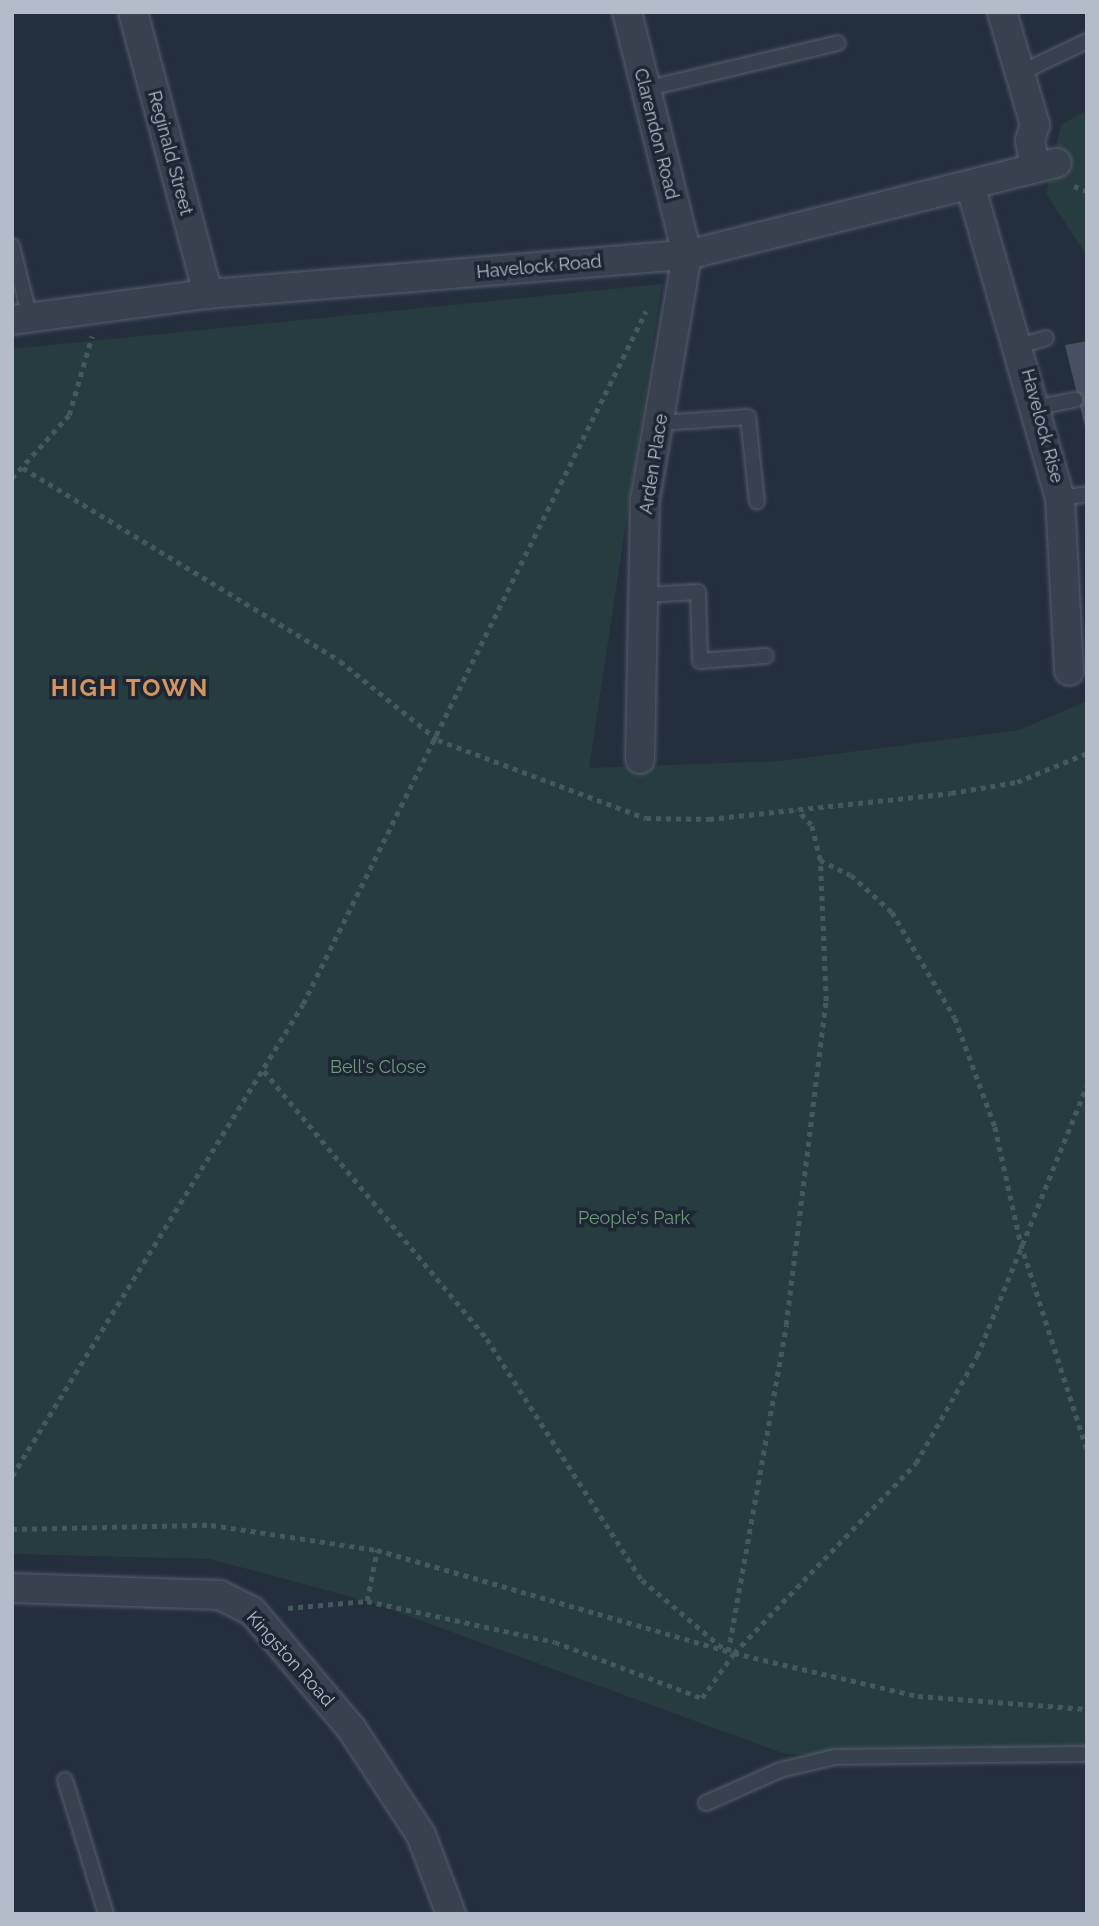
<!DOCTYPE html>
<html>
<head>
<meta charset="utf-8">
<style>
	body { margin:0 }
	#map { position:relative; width:1099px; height:1926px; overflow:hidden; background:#242f3e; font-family:Raleway,sans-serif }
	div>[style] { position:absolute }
	.green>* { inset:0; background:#263c3f }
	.building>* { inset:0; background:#455162 }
	.path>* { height:4.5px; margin-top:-2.25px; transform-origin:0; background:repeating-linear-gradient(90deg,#44595c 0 5px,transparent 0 10px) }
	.roads { filter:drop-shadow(0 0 2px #565f6c) drop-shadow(0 0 2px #565f6c) }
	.service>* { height:14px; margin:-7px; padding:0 7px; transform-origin:7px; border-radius:7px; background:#38414e }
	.minor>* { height:28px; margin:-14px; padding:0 14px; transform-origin:14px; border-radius:14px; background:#38414e }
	span { translate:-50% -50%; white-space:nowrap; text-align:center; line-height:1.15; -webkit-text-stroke:7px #1d2633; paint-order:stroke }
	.street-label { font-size:18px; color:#b4bcc9 }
	.park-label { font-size:18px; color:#6b9a76 }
	.district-label { font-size:24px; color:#d59563; font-weight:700; letter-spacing:2px }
	.frame { position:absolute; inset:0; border:14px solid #b4bcc9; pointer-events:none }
</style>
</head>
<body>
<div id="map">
	<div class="green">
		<i style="clip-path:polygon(1087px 110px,1087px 256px,1046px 194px,1061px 125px)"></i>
		<i style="clip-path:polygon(662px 284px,589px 768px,780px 761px,1019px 730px,1087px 701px,1087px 1758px,785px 1754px,367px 1601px,210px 1559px,12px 1554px,12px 349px)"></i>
	</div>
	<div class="building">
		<i style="clip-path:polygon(1087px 341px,1087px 430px,1086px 431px,1065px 345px)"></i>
	</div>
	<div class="path">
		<i style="left:1074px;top:186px;width:14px;rotate:21deg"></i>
		<i style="left:23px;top:468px;width:371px;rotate:31.3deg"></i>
		<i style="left:340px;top:661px;width:126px;rotate:38.9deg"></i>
		<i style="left:438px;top:740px;width:222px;rotate:20.6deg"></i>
		<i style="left:646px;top:818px;width:63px;rotate:0.9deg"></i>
		<i style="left:709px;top:819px;width:243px;rotate:-6.1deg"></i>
		<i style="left:951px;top:793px;width:67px;rotate:-9.5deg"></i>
		<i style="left:1017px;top:782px;width:76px;rotate:-22.5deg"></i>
		<i style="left:12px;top:478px;width:85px;rotate:-47.9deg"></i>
		<i style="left:69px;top:415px;width:82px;rotate:-73.8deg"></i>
		<i style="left:820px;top:860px;width:34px;rotate:26deg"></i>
		<i style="left:851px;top:875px;width:55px;rotate:42.1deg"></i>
		<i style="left:892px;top:912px;width:123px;rotate:59.3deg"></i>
		<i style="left:955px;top:1018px;width:116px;rotate:69.8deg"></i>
		<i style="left:995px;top:1127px;width:120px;rotate:77.5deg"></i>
		<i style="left:1021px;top:1244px;width:215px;rotate:72.2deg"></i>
		<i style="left:264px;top:1071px;width:349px;rotate:50.2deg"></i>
		<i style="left:487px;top:1339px;width:287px;rotate:57.3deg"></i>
		<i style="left:642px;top:1580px;width:107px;rotate:40.1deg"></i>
		<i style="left:12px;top:1476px;width:554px;rotate:-58.35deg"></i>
		<i style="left:303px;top:1004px;width:773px;rotate:-63.67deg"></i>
		<i style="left:12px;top:1529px;width:199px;rotate:-1.2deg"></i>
		<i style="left:211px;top:1525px;width:168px;rotate:8.6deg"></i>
		<i style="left:377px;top:1550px;width:372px;rotate:16.1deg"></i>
		<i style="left:734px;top:1653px;width:189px;rotate:13.2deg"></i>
		<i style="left:918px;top:1696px;width:169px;rotate:4.4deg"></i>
		<i style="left:367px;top:1601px;width:52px;rotate:-78.9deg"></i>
		<i style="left:288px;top:1608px;width:79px;rotate:-5.1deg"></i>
		<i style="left:367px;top:1601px;width:192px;rotate:12.3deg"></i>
		<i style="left:555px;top:1642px;width:157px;rotate:20.9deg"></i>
		<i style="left:702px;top:1698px;width:55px;rotate:-54.6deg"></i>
		<i style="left:734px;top:1653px;width:263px;rotate:-46.2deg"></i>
		<i style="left:916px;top:1463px;width:123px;rotate:-60.3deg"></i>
		<i style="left:977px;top:1356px;width:292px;rotate:-67.9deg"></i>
		<i style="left:728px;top:1652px;width:332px;rotate:-79.9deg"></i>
		<i style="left:786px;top:1325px;width:326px;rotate:-83deg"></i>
		<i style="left:826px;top:1001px;width:141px;rotate:-92.4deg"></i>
		<i style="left:820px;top:860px;width:36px;rotate:-104deg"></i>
		<i style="left:811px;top:825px;width:21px;rotate:-133deg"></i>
	</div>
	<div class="roads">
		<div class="service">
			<i style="left:1020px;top:73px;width:74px;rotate:-25.5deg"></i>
			<i style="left:645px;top:89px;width:198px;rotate:-13.4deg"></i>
			<i style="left:12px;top:246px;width:74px;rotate:76deg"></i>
			<i style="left:1020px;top:346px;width:27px;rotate:-17deg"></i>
			<i style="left:1038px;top:407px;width:38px;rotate:-11deg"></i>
			<i style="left:660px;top:423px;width:88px;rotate:-3.9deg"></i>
			<i style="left:748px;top:417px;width:85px;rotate:84deg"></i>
			<i style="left:1060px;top:498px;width:27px;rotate:-8deg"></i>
			<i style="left:644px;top:595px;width:54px;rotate:-3.2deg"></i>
			<i style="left:698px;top:592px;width:69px;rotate:88.3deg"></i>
			<i style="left:700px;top:661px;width:66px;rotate:-4.3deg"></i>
			<i style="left:65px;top:1780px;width:140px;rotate:73deg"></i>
			<i style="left:706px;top:1803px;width:81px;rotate:-24deg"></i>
			<i style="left:780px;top:1770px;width:57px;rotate:-13.3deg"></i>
			<i style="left:835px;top:1757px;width:252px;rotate:-0.7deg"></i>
		</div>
		<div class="minor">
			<i style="left:133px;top:12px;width:292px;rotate:75.1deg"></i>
			<i style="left:627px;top:12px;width:250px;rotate:76.1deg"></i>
			<i style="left:687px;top:255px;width:249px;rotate:99.7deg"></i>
			<i style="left:645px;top:500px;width:259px;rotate:91.1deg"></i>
			<i style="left:1002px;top:12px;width:118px;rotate:73.7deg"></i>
			<i style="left:1035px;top:125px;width:16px;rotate:108deg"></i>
			<i style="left:1030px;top:140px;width:29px;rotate:80deg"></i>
			<i style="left:971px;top:188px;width:323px;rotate:74deg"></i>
			<i style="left:1060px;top:498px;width:173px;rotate:87deg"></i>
			<i style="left:12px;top:320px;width:198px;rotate:-7.6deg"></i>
			<i style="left:208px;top:294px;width:481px;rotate:-4.7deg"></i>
			<i style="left:687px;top:255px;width:381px;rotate:-14deg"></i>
			<i style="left:12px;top:1588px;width:208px;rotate:1.9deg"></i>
			<i style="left:220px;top:1595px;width:36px;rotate:27deg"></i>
			<i style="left:252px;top:1611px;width:153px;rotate:49.8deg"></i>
			<i style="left:351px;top:1728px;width:128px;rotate:56.8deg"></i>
			<i style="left:421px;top:1835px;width:85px;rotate:69.2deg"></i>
		</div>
	</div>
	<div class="street-label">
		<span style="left:656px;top:134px;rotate:76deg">Clarendon Road</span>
		<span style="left:170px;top:153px;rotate:75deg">Reginald Street</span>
		<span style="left:539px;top:267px;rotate:-5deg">Havelock Road</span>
		<span style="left:1042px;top:426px;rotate:75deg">Havelock Rise</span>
		<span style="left:654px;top:464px;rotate:-81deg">Arden Place</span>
		<span style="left:290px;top:1659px;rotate:48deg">Kingston Road</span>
	</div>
	<div class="park-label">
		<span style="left:378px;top:1067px">Bell's Close</span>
		<span style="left:634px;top:1218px">People's Park</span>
	</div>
	<div class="district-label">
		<span style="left:130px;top:688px">HIGH TOWN</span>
	</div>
	<div class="frame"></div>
</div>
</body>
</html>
